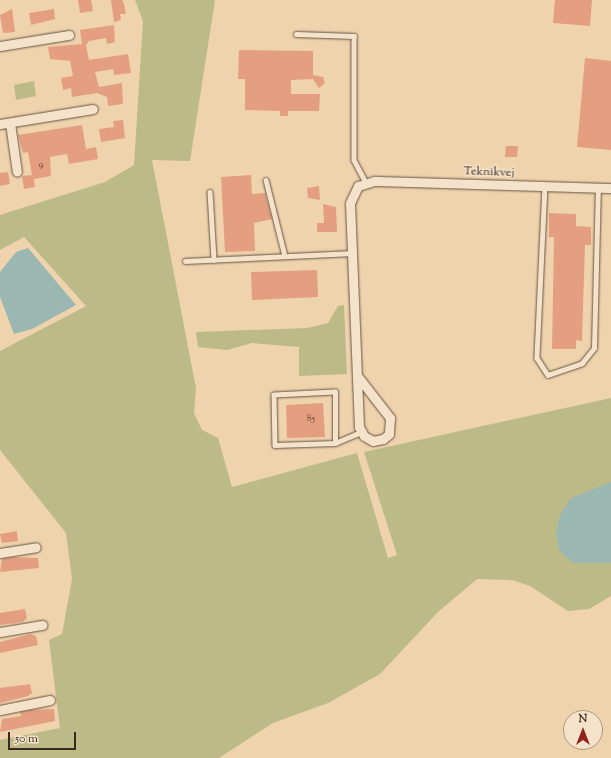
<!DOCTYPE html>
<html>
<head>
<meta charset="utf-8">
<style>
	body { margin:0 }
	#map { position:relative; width:611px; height:758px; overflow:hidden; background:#efd3ad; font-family:"Sorts Mill Goudy",serif }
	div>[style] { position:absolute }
	.green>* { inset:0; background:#bcbb88 }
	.water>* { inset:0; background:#9bb7b1 }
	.building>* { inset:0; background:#e49f81 }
	.roads { filter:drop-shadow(0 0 1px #675442) drop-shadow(0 0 1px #675442) }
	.service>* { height:4.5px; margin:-2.25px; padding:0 2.25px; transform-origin:2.25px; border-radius:2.25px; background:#f5e2ca }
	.minor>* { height:9px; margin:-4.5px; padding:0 4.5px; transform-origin:4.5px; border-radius:4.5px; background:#f5e2ca }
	span { translate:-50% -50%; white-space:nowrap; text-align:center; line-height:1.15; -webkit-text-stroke:3px #f5e2ca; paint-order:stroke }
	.number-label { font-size:10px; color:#644637 }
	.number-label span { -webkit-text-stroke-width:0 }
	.street-label { font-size:12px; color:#3a291e }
	.north { position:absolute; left:563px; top:710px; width:40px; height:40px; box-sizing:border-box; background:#f5e2ca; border:1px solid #aa9885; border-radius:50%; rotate:0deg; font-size:11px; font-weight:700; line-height:16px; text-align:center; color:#3a291e }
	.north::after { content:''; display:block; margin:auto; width:14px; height:18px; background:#8f2418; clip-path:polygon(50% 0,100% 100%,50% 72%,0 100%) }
	.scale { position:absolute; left:8px; top:732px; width:68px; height:18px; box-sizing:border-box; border:2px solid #3a291e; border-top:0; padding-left:5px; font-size:12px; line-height:14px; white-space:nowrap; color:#3a291e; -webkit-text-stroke:3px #f5e2ca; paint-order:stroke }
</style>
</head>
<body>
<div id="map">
	<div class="green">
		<i style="clip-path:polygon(135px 0,215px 0,190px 161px,152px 160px,196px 388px,194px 413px,202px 430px,218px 438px,232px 487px,357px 453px,388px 558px,397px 555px,364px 452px,611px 398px,611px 596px,589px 609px,568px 611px,530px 586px,512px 580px,477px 579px,438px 612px,380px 674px,328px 703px,273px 723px,219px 758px,0 758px,0 740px,60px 728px,49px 640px,62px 634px,72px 579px,66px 533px,0 450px,0 351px,86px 306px,24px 237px,0 250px,0 215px,105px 182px,134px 165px,143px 21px)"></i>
		<i style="clip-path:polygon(34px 81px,36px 96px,16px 100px,14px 85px)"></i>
		<i style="clip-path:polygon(344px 305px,347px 374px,299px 376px,299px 347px,252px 343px,227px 350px,198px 347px,196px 332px,307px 328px,328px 323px,338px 306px)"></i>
	</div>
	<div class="water">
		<i style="clip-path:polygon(28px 248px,76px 305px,32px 329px,14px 334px,0 297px,0 272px,16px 252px)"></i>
		<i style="clip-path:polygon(611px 482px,611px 563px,573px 563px,560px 551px,556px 534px,560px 515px,571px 498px)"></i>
	</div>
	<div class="building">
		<i style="clip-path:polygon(78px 0,91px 0,93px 11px,80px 13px)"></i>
		<i style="clip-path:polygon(111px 0,122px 0,124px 4px,126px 14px,120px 14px,121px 20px,114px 22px)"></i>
		<i style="clip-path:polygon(555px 0,592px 0,590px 26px,553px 23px)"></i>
		<i style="clip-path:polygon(12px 9px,15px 32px,3px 33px,0 15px)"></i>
		<i style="clip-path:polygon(54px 9px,55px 19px,31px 25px,29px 13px)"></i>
		<i style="clip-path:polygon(114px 25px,115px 42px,107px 44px,106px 38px,89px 41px,86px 45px,89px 60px,128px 54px,131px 73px,114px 75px,113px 69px,95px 72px,99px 87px,122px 83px,123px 104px,108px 106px,107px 97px,97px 93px,72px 97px,71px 88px,63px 90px,61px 78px,73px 76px,70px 61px,50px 59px,48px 47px,82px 44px,80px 30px)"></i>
		<i style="clip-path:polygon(239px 50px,313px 51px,313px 75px,323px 77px,325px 83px,319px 88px,313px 79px,291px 80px,291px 94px,320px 94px,319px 111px,288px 111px,288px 116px,280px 116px,280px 111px,245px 110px,245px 79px,238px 79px)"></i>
		<i style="clip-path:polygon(585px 58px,611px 61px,611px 150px,577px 147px)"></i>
		<i style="clip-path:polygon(123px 120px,125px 138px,101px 142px,99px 129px,114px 127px,113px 121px)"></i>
		<i style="clip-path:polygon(82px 125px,86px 149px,96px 147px,98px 159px,69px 164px,67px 154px,50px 157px,51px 176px,34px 179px,35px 187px,24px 189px,22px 176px,32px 175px,28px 152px,23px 153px,18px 135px)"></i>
		<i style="clip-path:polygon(506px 146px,518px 146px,517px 157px,505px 157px)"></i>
		<i style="clip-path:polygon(8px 172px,10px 184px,0 186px,0 173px)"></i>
		<i style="clip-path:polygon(251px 175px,252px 194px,265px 193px,272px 219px,254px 223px,255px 251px,225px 252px,221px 177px)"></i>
		<i style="clip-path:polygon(319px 186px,320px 200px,308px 198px,307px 188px)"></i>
		<i style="clip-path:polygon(323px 204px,336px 207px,337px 232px,317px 232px,317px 223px,324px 223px)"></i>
		<i style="clip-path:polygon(549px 213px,576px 214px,576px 226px,591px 227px,591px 245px,585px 245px,582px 341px,576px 340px,576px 349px,552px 349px,554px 237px,549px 237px)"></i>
		<i style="clip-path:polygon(317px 270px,318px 297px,252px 300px,251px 272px)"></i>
		<i style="clip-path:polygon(323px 403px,325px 437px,287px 438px,286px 405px)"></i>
		<i style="clip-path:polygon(17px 531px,18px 541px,2px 543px,0 534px)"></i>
		<i style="clip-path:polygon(11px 557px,38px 558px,39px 568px,0 572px,2px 559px)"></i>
		<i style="clip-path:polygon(25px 609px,27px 618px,23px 622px,0 625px,0 613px)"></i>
		<i style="clip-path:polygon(31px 634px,36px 636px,38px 645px,0 653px,0 642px)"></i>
		<i style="clip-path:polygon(30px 684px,32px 693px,28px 696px,0 703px,0 688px)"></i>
		<i style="clip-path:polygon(54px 709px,55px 721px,0 732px,2px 719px,21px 716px,20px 712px,29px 710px)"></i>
	</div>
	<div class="roads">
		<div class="service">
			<i style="left:296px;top:34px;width:58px;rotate:2deg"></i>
			<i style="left:354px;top:36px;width:124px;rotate:90deg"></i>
			<i style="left:354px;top:160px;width:26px;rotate:62deg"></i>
			<i style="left:266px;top:180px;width:78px;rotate:76deg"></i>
			<i style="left:545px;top:186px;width:172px;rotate:92.7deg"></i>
			<i style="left:537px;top:358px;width:20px;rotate:57deg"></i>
			<i style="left:548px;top:375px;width:36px;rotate:-19deg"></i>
			<i style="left:582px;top:363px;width:19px;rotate:-51deg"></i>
			<i style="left:594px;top:348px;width:161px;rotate:-88.6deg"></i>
			<i style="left:210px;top:192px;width:68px;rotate:86.6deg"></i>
			<i style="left:185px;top:261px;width:168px;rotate:-2.7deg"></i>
			<i style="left:335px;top:443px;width:51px;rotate:-90deg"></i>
			<i style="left:335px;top:392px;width:61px;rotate:177.2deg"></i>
			<i style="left:274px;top:395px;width:50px;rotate:88.9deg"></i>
			<i style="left:275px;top:445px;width:60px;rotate:-1.9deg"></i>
			<i style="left:335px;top:443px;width:28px;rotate:-23deg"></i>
		</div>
		<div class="minor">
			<i style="left:0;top:46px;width:70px;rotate:-9.1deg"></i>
			<i style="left:10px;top:123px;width:49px;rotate:81.9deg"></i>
			<i style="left:0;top:124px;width:94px;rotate:-9.2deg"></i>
			<i style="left:359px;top:378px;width:51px;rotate:52.2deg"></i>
			<i style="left:390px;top:418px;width:16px;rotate:94deg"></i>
			<i style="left:389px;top:434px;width:8px;rotate:140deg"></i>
			<i style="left:383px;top:439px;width:10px;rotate:169deg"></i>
			<i style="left:373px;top:441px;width:10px;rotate:-151deg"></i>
			<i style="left:364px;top:436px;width:10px;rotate:-119deg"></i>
			<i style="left:359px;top:427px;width:224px;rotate:-92.3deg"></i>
			<i style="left:350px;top:203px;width:19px;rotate:-65deg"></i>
			<i style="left:358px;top:186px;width:17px;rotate:-17deg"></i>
			<i style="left:374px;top:181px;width:237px;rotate:1.7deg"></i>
			<i style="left:0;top:553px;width:36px;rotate:-9deg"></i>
			<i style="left:0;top:632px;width:43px;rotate:-9.5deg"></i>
			<i style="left:0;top:710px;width:51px;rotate:-11.3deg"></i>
		</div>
	</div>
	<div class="number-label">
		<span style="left:41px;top:165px">9</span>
		<span style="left:311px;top:419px">85</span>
	</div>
	<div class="street-label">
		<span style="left:489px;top:173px;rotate:2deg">Teknikvej</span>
	</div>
	<div class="north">N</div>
	<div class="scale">50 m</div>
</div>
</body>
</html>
